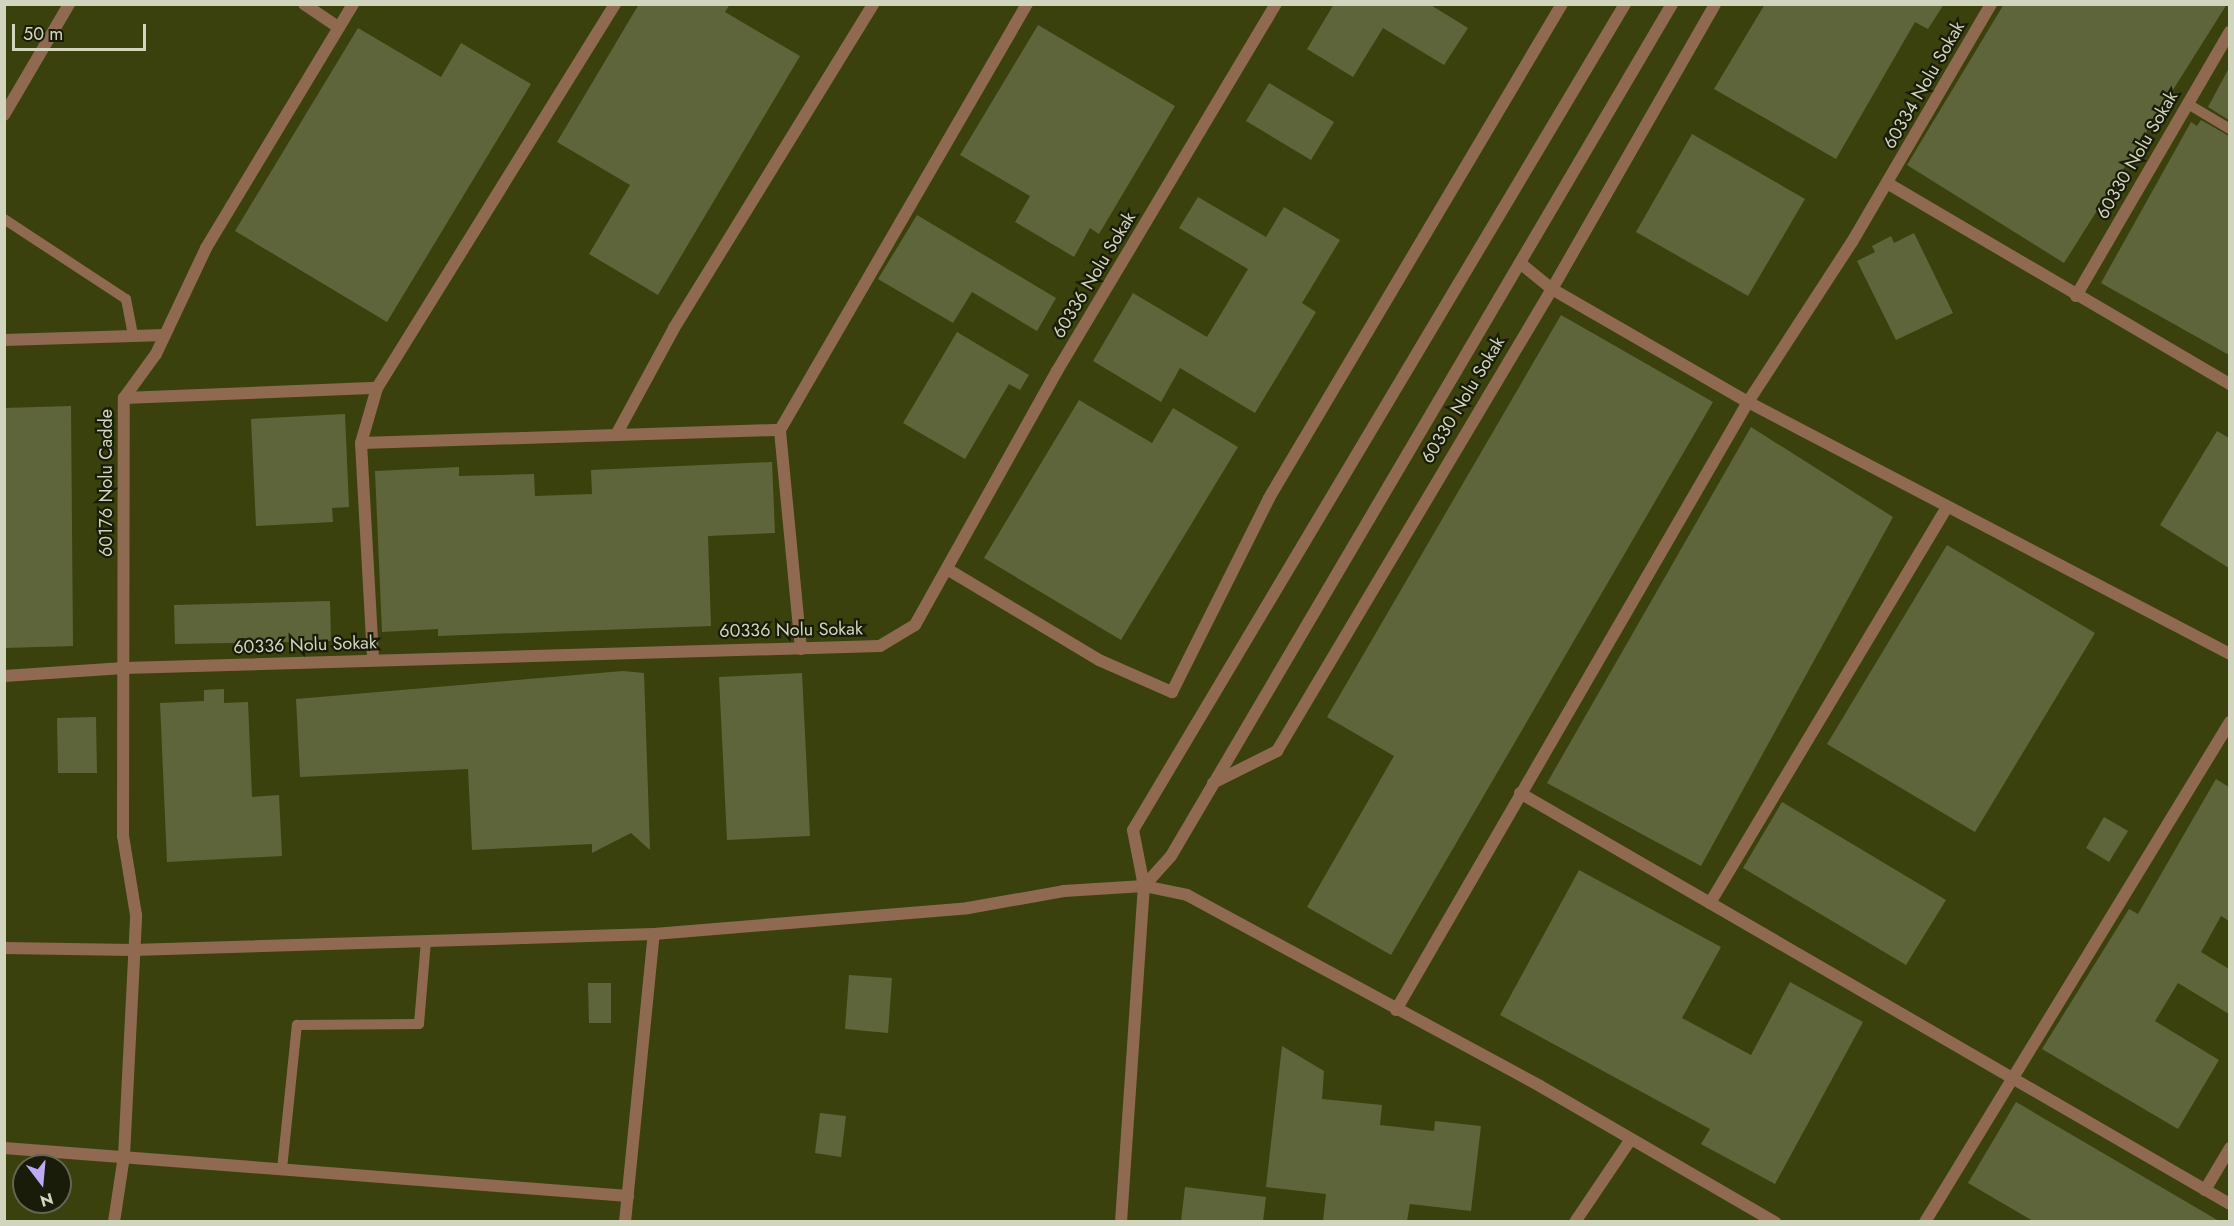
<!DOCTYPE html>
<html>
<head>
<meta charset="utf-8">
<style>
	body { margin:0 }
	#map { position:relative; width:2234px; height:1226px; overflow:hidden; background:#31360a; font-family:Jost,sans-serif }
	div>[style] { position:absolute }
	.built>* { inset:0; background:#3b410c }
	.building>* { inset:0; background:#5f653a }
	.service>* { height:10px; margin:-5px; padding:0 5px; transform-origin:5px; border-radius:5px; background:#8f6a51 }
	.minor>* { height:12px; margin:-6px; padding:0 6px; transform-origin:6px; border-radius:6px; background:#8f6a51 }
	.tertiary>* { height:12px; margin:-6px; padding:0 6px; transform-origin:6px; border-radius:6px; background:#8f6a51 }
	span { translate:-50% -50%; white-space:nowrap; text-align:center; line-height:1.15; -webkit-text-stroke:4.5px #1a1c0a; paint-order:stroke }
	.street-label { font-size:18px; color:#d1d5be }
	.frame { position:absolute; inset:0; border:6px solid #d1d5be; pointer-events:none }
	.north { position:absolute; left:12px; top:1154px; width:60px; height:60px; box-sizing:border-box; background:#1a1c0a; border:2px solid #636652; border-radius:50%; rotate:164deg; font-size:16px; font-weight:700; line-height:24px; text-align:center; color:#d1d5be }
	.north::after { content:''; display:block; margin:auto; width:21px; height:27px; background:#bcaaf5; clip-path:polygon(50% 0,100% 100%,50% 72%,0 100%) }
	.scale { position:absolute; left:12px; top:24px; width:134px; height:27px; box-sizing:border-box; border:3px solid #d1d5be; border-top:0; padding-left:8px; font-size:18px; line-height:21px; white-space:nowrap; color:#d1d5be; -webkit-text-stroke:4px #1a1c0a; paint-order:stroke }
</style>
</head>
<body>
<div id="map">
	<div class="built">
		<i style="clip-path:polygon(evenodd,5px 5px,2229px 5px,2229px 1221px,5px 1222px,5px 5px,24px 1166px,60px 1166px,60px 1202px,24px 1202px,24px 1166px)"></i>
	</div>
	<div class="building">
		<i style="clip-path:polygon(639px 4px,730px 4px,725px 12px,800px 56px,658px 295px,589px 254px,630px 185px,557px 142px)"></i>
		<i style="clip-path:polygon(1334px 4px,1429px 4px,1468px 28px,1444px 65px,1383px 28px,1353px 77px,1307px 49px)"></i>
		<i style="clip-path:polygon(1765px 4px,1944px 4px,1928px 29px,1915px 22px,1836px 159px,1714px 89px)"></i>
		<i style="clip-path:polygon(2004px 4px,2227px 4px,2064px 263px,1907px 165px)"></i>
		<i style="clip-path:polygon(1038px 25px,1175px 106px,1099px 234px,1090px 228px,1074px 257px,1015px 222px,1030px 196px,960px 155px)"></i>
		<i style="clip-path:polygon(358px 28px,441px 77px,461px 43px,531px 84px,387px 322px,235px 231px)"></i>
		<i style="clip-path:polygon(2229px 68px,2229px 120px,2208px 107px)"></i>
		<i style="clip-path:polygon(1269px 83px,1334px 122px,1311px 160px,1246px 121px)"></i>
		<i style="clip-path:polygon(2201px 120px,2229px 136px,2229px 355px,2101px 283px,2191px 122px,2197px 126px)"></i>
		<i style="clip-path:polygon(1692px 134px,1805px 199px,1748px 296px,1636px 232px)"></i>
		<i style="clip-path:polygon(1198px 197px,1266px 237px,1284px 207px,1340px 240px,1302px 303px,1316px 312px,1255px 413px,1180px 368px,1161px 402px,1093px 361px,1133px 293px,1207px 337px,1248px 269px,1179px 228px)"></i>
		<i style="clip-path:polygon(917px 215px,1056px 298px,1037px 331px,972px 292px,953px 323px,878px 279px)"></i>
		<i style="clip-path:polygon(1914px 233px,1953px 313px,1896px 340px,1857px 261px,1875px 252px,1872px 246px,1891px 236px,1894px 243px)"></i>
		<i style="clip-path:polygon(1561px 315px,1713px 402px,1391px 955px,1307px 907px,1394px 756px,1327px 717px)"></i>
		<i style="clip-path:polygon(957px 332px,1029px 375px,1020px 390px,1009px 384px,965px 459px,903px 423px)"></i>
		<i style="clip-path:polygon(1079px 400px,1152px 443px,1173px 408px,1238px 447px,1121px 640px,984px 558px)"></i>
		<i style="clip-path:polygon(71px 406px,73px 646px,4px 648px,4px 408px)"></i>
		<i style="clip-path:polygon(345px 414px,349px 507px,332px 508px,333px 522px,256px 526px,251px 419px)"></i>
		<i style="clip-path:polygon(1751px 427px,1893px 517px,1701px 866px,1547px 783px)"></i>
		<i style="clip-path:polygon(2217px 431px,2229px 438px,2229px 568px,2160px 525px)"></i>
		<i style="clip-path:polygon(772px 462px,775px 533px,708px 536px,711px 626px,438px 636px,438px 629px,382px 632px,375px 471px,459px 467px,459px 476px,534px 474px,535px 496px,592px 494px,591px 470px)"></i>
		<i style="clip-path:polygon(1947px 545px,2095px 633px,1975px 832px,1827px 744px)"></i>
		<i style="clip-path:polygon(330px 601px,331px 641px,175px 644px,174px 605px)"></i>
		<i style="clip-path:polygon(623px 671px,644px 673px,650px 850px,631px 833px,592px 853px,592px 844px,472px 850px,468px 769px,300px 777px,296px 699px)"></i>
		<i style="clip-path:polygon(802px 673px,810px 836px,727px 840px,719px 677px)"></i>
		<i style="clip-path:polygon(224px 689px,224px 703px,248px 702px,252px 797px,279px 795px,282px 856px,167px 862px,160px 703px,204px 701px,204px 690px)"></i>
		<i style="clip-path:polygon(96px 717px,97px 773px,58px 773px,57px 718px)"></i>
		<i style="clip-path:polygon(2216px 779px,2229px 787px,2229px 921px,2221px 916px,2201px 952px,2229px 969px,2229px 1014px,2178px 983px,2155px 1021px,2219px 1060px,2178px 1129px,2042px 1049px,2129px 909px,2138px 914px)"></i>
		<i style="clip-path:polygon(1782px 802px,1946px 900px,1906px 965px,1743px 868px)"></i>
		<i style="clip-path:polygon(2104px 817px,2128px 831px,2109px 862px,2086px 848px)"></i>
		<i style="clip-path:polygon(1579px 870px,1721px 947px,1682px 1018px,1751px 1055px,1790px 982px,1863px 1022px,1775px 1184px,1701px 1144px,1710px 1129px,1500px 1015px)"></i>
		<i style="clip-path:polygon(849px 975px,892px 978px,888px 1033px,845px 1029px)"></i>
		<i style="clip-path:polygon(588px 983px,611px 983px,611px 1023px,589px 1023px)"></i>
		<i style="clip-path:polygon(1282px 1046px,1324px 1071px,1322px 1099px,1382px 1105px,1380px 1125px,1434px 1131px,1435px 1121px,1481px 1126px,1471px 1211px,1410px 1204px,1407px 1221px,1323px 1221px,1326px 1194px,1266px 1187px)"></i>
		<i style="clip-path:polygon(2016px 1102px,2219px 1221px,2033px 1221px,1968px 1183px)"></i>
		<i style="clip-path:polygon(820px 1113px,846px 1116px,841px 1157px,815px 1153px)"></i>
		<i style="clip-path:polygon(1185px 1187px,1266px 1197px,1263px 1221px,1181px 1221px)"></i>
	</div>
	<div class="service">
		<i style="left:2188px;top:104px;width:49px;rotate:30.8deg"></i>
		<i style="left:4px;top:219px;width:146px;rotate:33.3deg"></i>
		<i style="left:126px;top:299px;width:38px;rotate:79deg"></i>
		<i style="left:282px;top:1169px;width:145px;rotate:-84.1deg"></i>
		<i style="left:297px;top:1025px;width:122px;rotate:-0.5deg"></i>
		<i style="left:419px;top:1024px;width:83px;rotate:-85.2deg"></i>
	</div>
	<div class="minor">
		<i style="left:304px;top:4px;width:41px;rotate:34.1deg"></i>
		<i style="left:4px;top:115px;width:129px;rotate:-59.6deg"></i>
		<i style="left:1887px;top:183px;width:398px;rotate:30.4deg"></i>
		<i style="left:1520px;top:263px;width:41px;rotate:39.1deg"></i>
		<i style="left:1552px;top:289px;width:226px;rotate:30deg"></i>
		<i style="left:1748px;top:402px;width:544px;rotate:27.6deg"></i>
		<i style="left:2076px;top:296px;width:306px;rotate:-59.8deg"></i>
		<i style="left:4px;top:340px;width:161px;rotate:-1.8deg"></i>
		<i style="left:377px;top:388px;width:452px;rotate:-58.2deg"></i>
		<i style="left:124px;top:398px;width:253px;rotate:-2.3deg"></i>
		<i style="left:377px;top:388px;width:57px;rotate:106.2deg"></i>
		<i style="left:361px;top:443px;width:419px;rotate:-1.8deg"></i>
		<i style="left:616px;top:435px;width:122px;rotate:-61.5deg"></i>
		<i style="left:674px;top:328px;width:380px;rotate:-58.4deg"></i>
		<i style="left:361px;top:443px;width:217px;rotate:86.8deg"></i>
		<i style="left:947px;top:569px;width:177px;rotate:30.9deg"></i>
		<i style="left:1099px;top:660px;width:80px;rotate:23.7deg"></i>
		<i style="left:1172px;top:692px;width:217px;rotate:-63.4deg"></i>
		<i style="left:1269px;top:498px;width:574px;rotate:-59.33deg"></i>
		<i style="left:801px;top:649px;width:220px;rotate:-95.5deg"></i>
		<i style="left:780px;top:430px;width:492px;rotate:-59.9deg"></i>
		<i style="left:4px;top:676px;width:120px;rotate:-3.8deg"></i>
		<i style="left:124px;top:668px;width:756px;rotate:-1.67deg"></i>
		<i style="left:880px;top:646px;width:41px;rotate:-31deg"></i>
		<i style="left:915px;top:625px;width:291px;rotate:-60.8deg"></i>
		<i style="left:1057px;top:371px;width:427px;rotate:-59.2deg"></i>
		<i style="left:1213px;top:783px;width:72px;rotate:-26.6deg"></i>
		<i style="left:1277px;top:751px;width:538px;rotate:-59.24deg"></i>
		<i style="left:1552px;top:289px;width:328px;rotate:-60.2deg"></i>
		<i style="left:1520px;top:793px;width:820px;rotate:30.07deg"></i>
		<i style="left:1710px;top:903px;width:462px;rotate:-59.1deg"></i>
		<i style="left:4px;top:948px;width:129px;rotate:0.9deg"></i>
		<i style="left:133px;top:950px;width:521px;rotate:-1.76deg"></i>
		<i style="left:654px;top:934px;width:315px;rotate:-4.7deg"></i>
		<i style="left:968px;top:908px;width:97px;rotate:-10deg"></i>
		<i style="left:1064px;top:891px;width:80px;rotate:-3.6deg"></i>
		<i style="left:1144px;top:886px;width:44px;rotate:11.8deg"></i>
		<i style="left:1187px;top:895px;width:401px;rotate:28.4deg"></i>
		<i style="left:1540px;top:1086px;width:272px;rotate:30.1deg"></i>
		<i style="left:1396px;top:1010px;width:703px;rotate:-59.93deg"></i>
		<i style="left:1748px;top:402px;width:191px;rotate:-57deg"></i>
		<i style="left:1852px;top:242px;width:276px;rotate:-59.7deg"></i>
		<i style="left:4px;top:1148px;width:626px;rotate:4.4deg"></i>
		<i style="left:2205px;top:1190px;width:49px;rotate:-59.2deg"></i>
		<i style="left:114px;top:1222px;width:67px;rotate:-81.4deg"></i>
		<i style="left:124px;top:1156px;width:241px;rotate:-87.1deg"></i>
		<i style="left:136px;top:915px;width:80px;rotate:-99.3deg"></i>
		<i style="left:123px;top:836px;width:438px;rotate:-89.9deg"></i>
		<i style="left:124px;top:398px;width:54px;rotate:-54deg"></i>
		<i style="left:156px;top:354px;width:117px;rotate:-64.7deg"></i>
		<i style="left:206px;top:248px;width:285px;rotate:-58.9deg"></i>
		<i style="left:625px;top:1222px;width:289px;rotate:-84.3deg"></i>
		<i style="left:1121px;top:1222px;width:337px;rotate:-86.1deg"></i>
		<i style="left:1575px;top:1222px;width:100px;rotate:-56deg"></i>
		<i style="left:1925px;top:1222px;width:586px;rotate:-58.62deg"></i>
	</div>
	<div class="tertiary">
		<i style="left:1144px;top:886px;width:40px;rotate:-48deg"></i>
		<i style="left:1171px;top:856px;width:988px;rotate:-59.54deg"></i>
		<i style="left:1144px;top:886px;width:57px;rotate:-101.1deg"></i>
		<i style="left:1133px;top:830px;width:961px;rotate:-59.22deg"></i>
	</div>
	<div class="street-label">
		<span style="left:1924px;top:85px;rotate:-60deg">60334 Nolu Sokak</span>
		<span style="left:2137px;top:155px;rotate:-60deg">60330 Nolu Sokak</span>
		<span style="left:1094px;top:275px;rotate:-59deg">60336 Nolu Sokak</span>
		<span style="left:1463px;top:400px;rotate:-59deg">60330 Nolu Sokak</span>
		<span style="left:106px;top:483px;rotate:-90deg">60176 Nolu Cadde</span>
		<span style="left:791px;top:630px;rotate:-1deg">60336 Nolu Sokak</span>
		<span style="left:305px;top:645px;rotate:-2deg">60336 Nolu Sokak</span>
	</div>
	<div class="frame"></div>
	<div class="north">N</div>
	<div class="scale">50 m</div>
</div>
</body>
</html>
